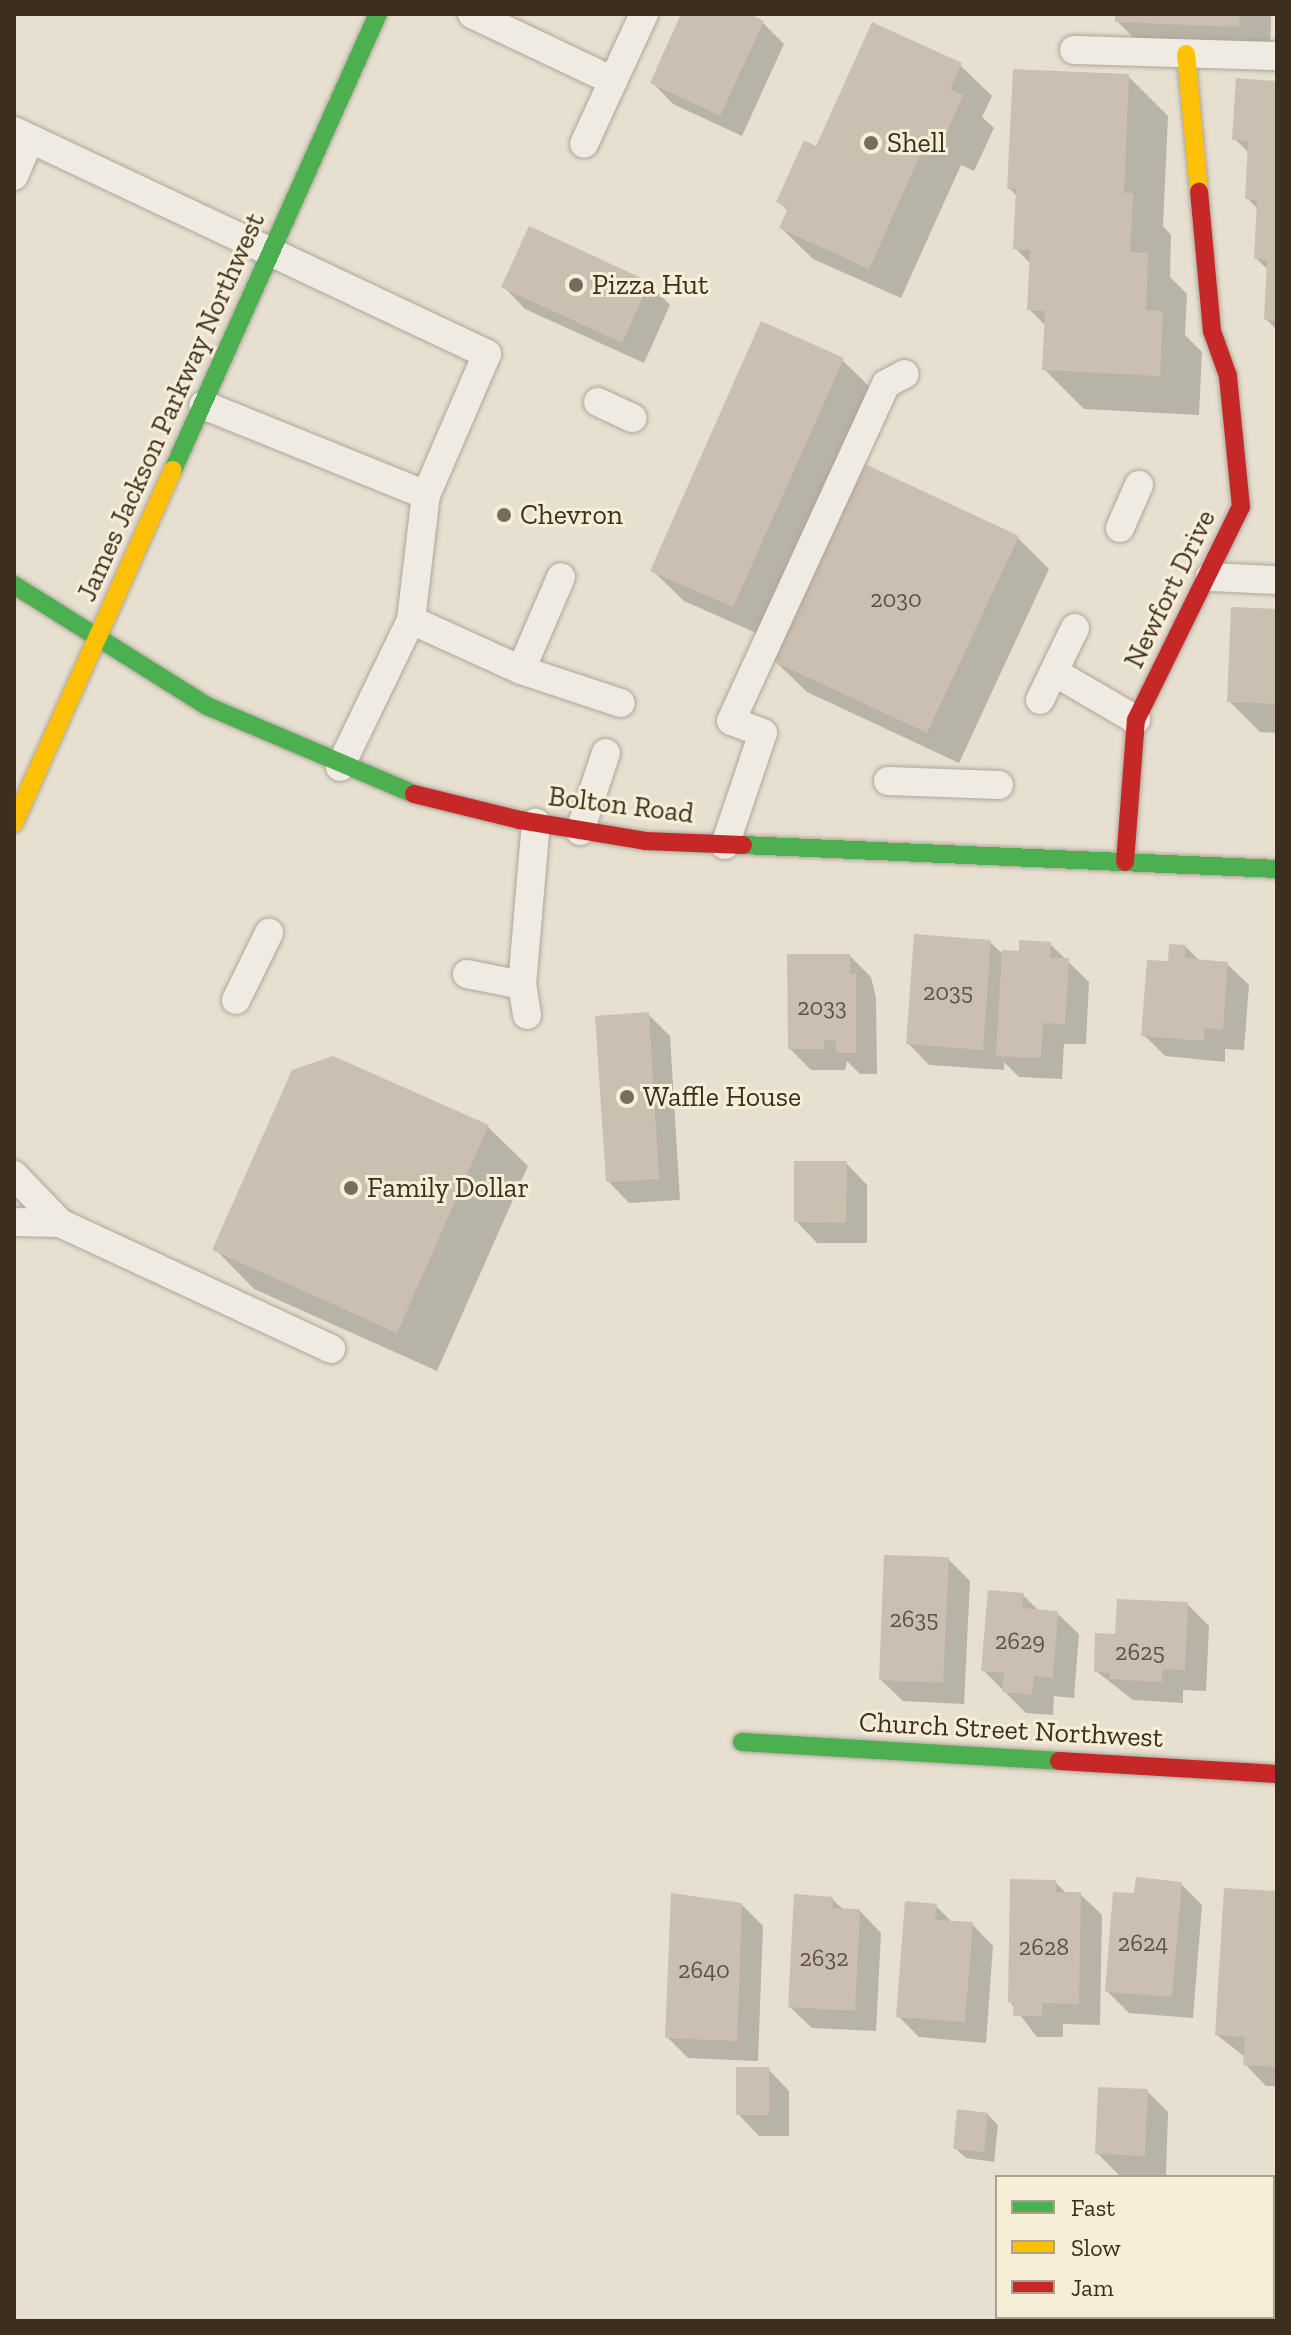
<!DOCTYPE html>
<html>
<head>
<meta charset="utf-8">
<style>
	body { margin:0 }
	#map { position:relative; width:1291px; height:2335px; overflow:hidden; background:#e7e0d1; font-family:"Zilla Slab",serif }
	div>[style] { position:absolute }
	.shadow>* { inset:0; background:#0003 }
	.building>* { inset:0; background:#cbbfb2 }
	.roads { filter:drop-shadow(0 0 2px #ada599) drop-shadow(0 0 2px #ada599) }
	.lane>* { height:28px; margin:-14px; padding:0 14px; transform-origin:14px; border-radius:14px; background:#efebe3 }
	.fast>* { height:18px; margin:-9px; padding:0 9px; transform-origin:9px; border-radius:9px; background:#4caf50 }
	.slow>* { height:18px; margin:-9px; padding:0 9px; transform-origin:9px; border-radius:9px; background:#ffc107 }
	.jam>* { height:18px; margin:-9px; padding:0 9px; transform-origin:9px; border-radius:9px; background:#c62828 }
	.dots>* { width:22px; height:22px; translate:-50% -50%; box-sizing:border-box; border:4px solid #f7eed8; border-radius:50% }
	span { translate:-50% -50%; white-space:nowrap; text-align:center; line-height:1.15; -webkit-text-stroke:6px #f7eed8; paint-order:stroke }
	.number-label { font-size:24px; color:#605244 }
	.number-label span { -webkit-text-stroke-width:0 }
	.poi-label { font-size:28px; color:#3d2e20 }
	.left { translate:0 -50%; text-align:left }
	.street-label { font-size:28px; color:#3d2e20 }
	.frame { position:absolute; inset:0; border:16px solid #3d2e20; pointer-events:none }
	.legend { position:absolute; left:995px; top:2175px; width:280px; height:144px; box-sizing:border-box; background:#f7eed8; border:2px solid #ada18e; margin:0; padding:10px 14px; list-style:none; font-size:24px; color:#3d2e20 }
	.legend li { display:flex; align-items:center; gap:16px; height:40px }
	.legend b { width:40px; border:2px solid #ada18e }
</style>
</head>
<body>
<div id="map">
	<div class="shadow">
		<i style="clip-path:polygon(683px 14px,744px 14px,763px 23px,784px 44px,742px 136px,673px 104px,652px 82px)"></i>
		<i style="clip-path:polygon(1117px 14px,1271px 14px,1270px 57px,1148px 52px,1117px 21px)"></i>
		<i style="clip-path:polygon(960px 65px,992px 96px,982px 117px,994px 128px,974px 171px,961px 165px,901px 298px,813px 259px,781px 228px,789px 212px,778px 201px,817px 148px)"></i>
		<i style="clip-path:polygon(1128px 76px,1168px 116px,1163px 226px,1171px 235px,1170px 277px,1187px 294px,1185px 335px,1202px 352px,1199px 415px,1084px 409px,1044px 369px,1046px 326px,1029px 309px,1031px 264px,1015px 248px,1018px 197px,1009px 188px)"></i>
		<i style="clip-path:polygon(1277px 83px,1277px 330px,1266px 319px,1268px 270px,1256px 258px,1259px 210px,1247px 198px,1249px 153px,1235px 139px)"></i>
		<i style="clip-path:polygon(649px 284px,670px 305px,644px 363px,525px 309px,504px 287px)"></i>
		<i style="clip-path:polygon(842px 360px,874px 391px,765px 637px,684px 601px,652px 570px)"></i>
		<i style="clip-path:polygon(1018px 538px,1049px 569px,959px 763px,807px 692px,775px 661px)"></i>
		<i style="clip-path:polygon(1277px 611px,1277px 733px,1260px 732px,1229px 701px)"></i>
		<i style="clip-path:polygon(990px 942px,1004px 955px,1050px 944px,1089px 982px,1086px 1044px,1064px 1044px,1062px 1079px,1019px 1077px,1004px 1062px,1004px 1070px,929px 1065px,908px 1043px)"></i>
		<i style="clip-path:polygon(1186px 947px,1200px 961px,1227px 964px,1249px 985px,1244px 1050px,1225px 1049px,1225px 1062px,1165px 1056px,1144px 1035px,1169px 963px)"></i>
		<i style="clip-path:polygon(850px 956px,871px 977px,876px 998px,877px 1074px,860px 1074px,847px 1061px,845px 1070px,811px 1070px,790px 1049px)"></i>
		<i style="clip-path:polygon(648px 1014px,670px 1036px,680px 1200px,629px 1203px,608px 1181px)"></i>
		<i style="clip-path:polygon(333px 1058px,488px 1127px,528px 1166px,437px 1371px,254px 1289px,215px 1249px)"></i>
		<i style="clip-path:polygon(846px 1163px,867px 1185px,867px 1243px,817px 1243px,796px 1221px)"></i>
		<i style="clip-path:polygon(948px 1559px,970px 1581px,964px 1704px,903px 1701px,881px 1680px)"></i>
		<i style="clip-path:polygon(1023px 1595px,1039px 1611px,1057px 1613px,1079px 1634px,1074px 1698px,1054px 1696px,1053px 1715px,1026px 1713px,983px 1670px)"></i>
		<i style="clip-path:polygon(1187px 1604px,1209px 1626px,1206px 1691px,1183px 1690px,1183px 1703px,1133px 1700px,1096px 1671px,1117px 1636px)"></i>
		<i style="clip-path:polygon(1055px 1882px,1067px 1894px,1080px 1894px,1102px 1915px,1100px 2025px,1063px 2024px,1063px 2037px,1037px 2037px,1010px 2002px)"></i>
		<i style="clip-path:polygon(1181px 1884px,1202px 1905px,1193px 2018px,1129px 2013px,1107px 1991px,1136px 1895px)"></i>
		<i style="clip-path:polygon(1277px 1893px,1277px 2086px,1266px 2086px,1245px 2064px,1245px 2057px,1217px 2035px)"></i>
		<i style="clip-path:polygon(832px 1899px,844px 1910px,860px 1911px,881px 1933px,876px 2031px,812px 2028px,790px 2007px)"></i>
		<i style="clip-path:polygon(742px 1905px,763px 1926px,758px 2061px,688px 2058px,667px 2037px)"></i>
		<i style="clip-path:polygon(936px 1906px,953px 1923px,972px 1924px,993px 1946px,986px 2043px,919px 2037px,898px 2016px)"></i>
		<i style="clip-path:polygon(768px 2069px,789px 2091px,789px 2136px,759px 2136px,738px 2114px)"></i>
		<i style="clip-path:polygon(1147px 2091px,1168px 2112px,1166px 2177px,1119px 2175px,1098px 2154px)"></i>
		<i style="clip-path:polygon(987px 2114px,998px 2125px,994px 2162px,966px 2158px,955px 2148px)"></i>
	</div>
	<div class="building">
		<i style="clip-path:polygon(681px 14px,749px 14px,764px 21px,720px 116px,650px 83px)"></i>
		<i style="clip-path:polygon(1115px 14px,1240px 14px,1239px 27px,1115px 22px)"></i>
		<i style="clip-path:polygon(872px 22px,962px 63px,950px 89px,963px 95px,943px 141px,929px 135px,869px 269px,779px 228px,788px 208px,776px 202px,804px 140px,816px 146px)"></i>
		<i style="clip-path:polygon(1013px 69px,1129px 74px,1124px 193px,1133px 193px,1130px 252px,1148px 253px,1146px 310px,1163px 311px,1160px 376px,1042px 370px,1045px 311px,1027px 310px,1030px 250px,1013px 249px,1016px 189px,1007px 189px)"></i>
		<i style="clip-path:polygon(1236px 78px,1277px 81px,1277px 320px,1264px 320px,1267px 260px,1254px 259px,1257px 200px,1245px 199px,1248px 141px,1232px 140px)"></i>
		<i style="clip-path:polygon(529px 226px,650px 282px,622px 343px,501px 287px)"></i>
		<i style="clip-path:polygon(761px 321px,844px 358px,733px 607px,650px 571px)"></i>
		<i style="clip-path:polygon(865px 464px,1019px 536px,927px 733px,773px 661px)"></i>
		<i style="clip-path:polygon(1231px 607px,1277px 609px,1277px 704px,1227px 702px)"></i>
		<i style="clip-path:polygon(914px 934px,991px 940px,983px 1050px,906px 1044px)"></i>
		<i style="clip-path:polygon(1019px 940px,1051px 942px,1050px 958px,1069px 958px,1065px 1024px,1043px 1023px,1041px 1058px,996px 1056px,1002px 950px,1019px 951px)"></i>
		<i style="clip-path:polygon(1169px 944px,1186px 945px,1185px 958px,1228px 962px,1223px 1029px,1205px 1028px,1204px 1041px,1141px 1036px,1147px 960px,1168px 961px)"></i>
		<i style="clip-path:polygon(787px 954px,850px 954px,850px 974px,856px 974px,856px 1053px,836px 1053px,836px 1041px,824px 1040px,824px 1049px,788px 1049px)"></i>
		<i style="clip-path:polygon(649px 1012px,659px 1179px,606px 1182px,595px 1016px)"></i>
		<i style="clip-path:polygon(333px 1056px,489px 1125px,397px 1333px,212px 1250px,292px 1070px)"></i>
		<i style="clip-path:polygon(794px 1161px,847px 1161px,846px 1223px,794px 1222px)"></i>
		<i style="clip-path:polygon(884px 1555px,949px 1557px,943px 1683px,879px 1680px)"></i>
		<i style="clip-path:polygon(988px 1590px,1024px 1593px,1022px 1608px,1058px 1611px,1053px 1678px,1034px 1676px,1032px 1695px,1002px 1692px,1004px 1673px,981px 1671px)"></i>
		<i style="clip-path:polygon(1117px 1599px,1188px 1602px,1185px 1670px,1163px 1669px,1162px 1682px,1110px 1679px,1110px 1673px,1094px 1672px,1095px 1633px,1115px 1634px)"></i>
		<i style="clip-path:polygon(1136px 1877px,1182px 1882px,1172px 1997px,1105px 1992px,1113px 1892px,1134px 1893px)"></i>
		<i style="clip-path:polygon(1010px 1879px,1056px 1880px,1056px 1892px,1081px 1892px,1079px 2004px,1042px 2003px,1042px 2016px,1013px 2016px,1014px 2003px,1008px 2003px)"></i>
		<i style="clip-path:polygon(1224px 1888px,1277px 1891px,1277px 2067px,1243px 2065px,1245px 2037px,1215px 2035px)"></i>
		<i style="clip-path:polygon(671px 1893px,742px 1903px,737px 2041px,665px 2038px)"></i>
		<i style="clip-path:polygon(794px 1894px,833px 1897px,832px 1908px,860px 1909px,855px 2011px,788px 2007px)"></i>
		<i style="clip-path:polygon(905px 1901px,937px 1904px,935px 1920px,973px 1922px,965px 2022px,896px 2017px)"></i>
		<i style="clip-path:polygon(736px 2067px,769px 2067px,769px 2115px,736px 2115px)"></i>
		<i style="clip-path:polygon(1098px 2087px,1148px 2089px,1145px 2156px,1095px 2154px)"></i>
		<i style="clip-path:polygon(957px 2109px,988px 2113px,984px 2152px,953px 2149px)"></i>
	</div>
	<div class="roads">
		<div class="lane">
			<i style="left:472px;top:14px;width:156px;rotate:25.4deg"></i>
			<i style="left:613px;top:81px;width:69px;rotate:114.7deg"></i>
			<i style="left:1074px;top:50px;width:203px;rotate:1.7deg"></i>
			<i style="left:613px;top:81px;width:74px;rotate:-65.2deg"></i>
			<i style="left:14px;top:131px;width:523px;rotate:25.24deg"></i>
			<i style="left:487px;top:354px;width:154px;rotate:113.4deg"></i>
			<i style="left:426px;top:495px;width:240px;rotate:-158deg"></i>
			<i style="left:14px;top:176px;width:40px;rotate:-66.6deg"></i>
			<i style="left:598px;top:402px;width:38px;rotate:25deg"></i>
			<i style="left:1120px;top:528px;width:47px;rotate:-66.2deg"></i>
			<i style="left:1210px;top:577px;width:67px;rotate:2.6deg"></i>
			<i style="left:411px;top:620px;width:121px;rotate:24.4deg"></i>
			<i style="left:521px;top:670px;width:105px;rotate:18.3deg"></i>
			<i style="left:521px;top:670px;width:101px;rotate:-66.7deg"></i>
			<i style="left:1054px;top:672px;width:95px;rotate:30.3deg"></i>
			<i style="left:1040px;top:700px;width:80px;rotate:-64.1deg"></i>
			<i style="left:340px;top:767px;width:163px;rotate:-64.2deg"></i>
			<i style="left:411px;top:620px;width:126px;rotate:-83.2deg"></i>
			<i style="left:888px;top:781px;width:111px;rotate:2.1deg"></i>
			<i style="left:580px;top:831px;width:82px;rotate:-71.6deg"></i>
			<i style="left:725px;top:845px;width:118px;rotate:-71.3deg"></i>
			<i style="left:763px;top:733px;width:34px;rotate:-159deg"></i>
			<i style="left:731px;top:721px;width:371px;rotate:-65.3deg"></i>
			<i style="left:886px;top:384px;width:21px;rotate:-28deg"></i>
			<i style="left:467px;top:974px;width:56px;rotate:11.3deg"></i>
			<i style="left:236px;top:1000px;width:75px;rotate:-63.8deg"></i>
			<i style="left:527px;top:1015px;width:30px;rotate:-99deg"></i>
			<i style="left:522px;top:985px;width:163px;rotate:-85.1deg"></i>
			<i style="left:14px;top:1175px;width:66px;rotate:46.2deg"></i>
			<i style="left:60px;top:1223px;width:299px;rotate:24.9deg"></i>
			<i style="left:14px;top:1222px;width:46px;rotate:1.2deg"></i>
		</div>
		<div class="fast">
			<i style="left:173px;top:470px;width:500px;rotate:-65.8deg"></i>
			<i style="left:14px;top:585px;width:228px;rotate:32.1deg"></i>
			<i style="left:207px;top:706px;width:225px;rotate:23deg"></i>
			<i style="left:743px;top:845px;width:535px;rotate:2.57deg"></i>
			<i style="left:742px;top:1742px;width:318px;rotate:3.4deg"></i>
		</div>
		<div class="slow">
			<i style="left:1186px;top:54px;width:139px;rotate:84.6deg"></i>
			<i style="left:14px;top:823px;width:387px;rotate:-65.8deg"></i>
		</div>
		<div class="jam">
			<i style="left:414px;top:794px;width:109px;rotate:13.8deg"></i>
			<i style="left:520px;top:820px;width:127px;rotate:9.5deg"></i>
			<i style="left:645px;top:841px;width:98px;rotate:2.3deg"></i>
			<i style="left:1125px;top:862px;width:142px;rotate:-85.6deg"></i>
			<i style="left:1136px;top:720px;width:237px;rotate:-63.8deg"></i>
			<i style="left:1241px;top:507px;width:132px;rotate:-95.7deg"></i>
			<i style="left:1228px;top:376px;width:48px;rotate:-109.6deg"></i>
			<i style="left:1212px;top:331px;width:140px;rotate:-95.3deg"></i>
			<i style="left:1059px;top:1761px;width:218px;rotate:3.4deg"></i>
		</div>
	</div>
	<div class="dots">
		<i style="left:871px;top:143px;background:#786c5e"></i>
		<i style="left:576px;top:285px;background:#786c5e"></i>
		<i style="left:504px;top:515px;background:#786c5e"></i>
		<i style="left:627px;top:1097px;background:#786c5e"></i>
		<i style="left:351px;top:1188px;background:#786c5e"></i>
	</div>
	<div class="number-label">
		<span style="left:896px;top:599px">2030</span>
		<span style="left:948px;top:992px">2035</span>
		<span style="left:822px;top:1007px">2033</span>
		<span style="left:914px;top:1619px">2635</span>
		<span style="left:1020px;top:1641px">2629</span>
		<span style="left:1140px;top:1652px">2625</span>
		<span style="left:1143px;top:1943px">2624</span>
		<span style="left:1044px;top:1947px">2628</span>
		<span style="left:824px;top:1958px">2632</span>
		<span style="left:704px;top:1970px">2640</span>
	</div>
	<div class="poi-label">
		<span class="left" style="left:887px;top:143px">Shell</span>
		<span class="left" style="left:592px;top:285px">Pizza Hut</span>
		<span class="left" style="left:520px;top:515px">Chevron</span>
		<span class="left" style="left:643px;top:1097px">Waffle House</span>
		<span class="left" style="left:367px;top:1188px">Family Dollar</span>
	</div>
	<div class="street-label">
		<span style="left:171px;top:407px;rotate:-66deg">James Jackson Parkway Northwest</span>
		<span style="left:1170px;top:589px;rotate:-64deg">Newfort Drive</span>
		<span style="left:621px;top:805px;rotate:7deg">Bolton Road</span>
		<span style="left:1011px;top:1730px;rotate:3deg">Church Street Northwest</span>
	</div>
	<div class="frame"></div>
	<ul class="legend">
	<li><b style="height:10px;background:#4caf50"></b>Fast</li>
	<li><b style="height:10px;background:#ffc107"></b>Slow</li>
	<li><b style="height:10px;background:#c62828"></b>Jam</li>
	</ul>
</div>
</body>
</html>
